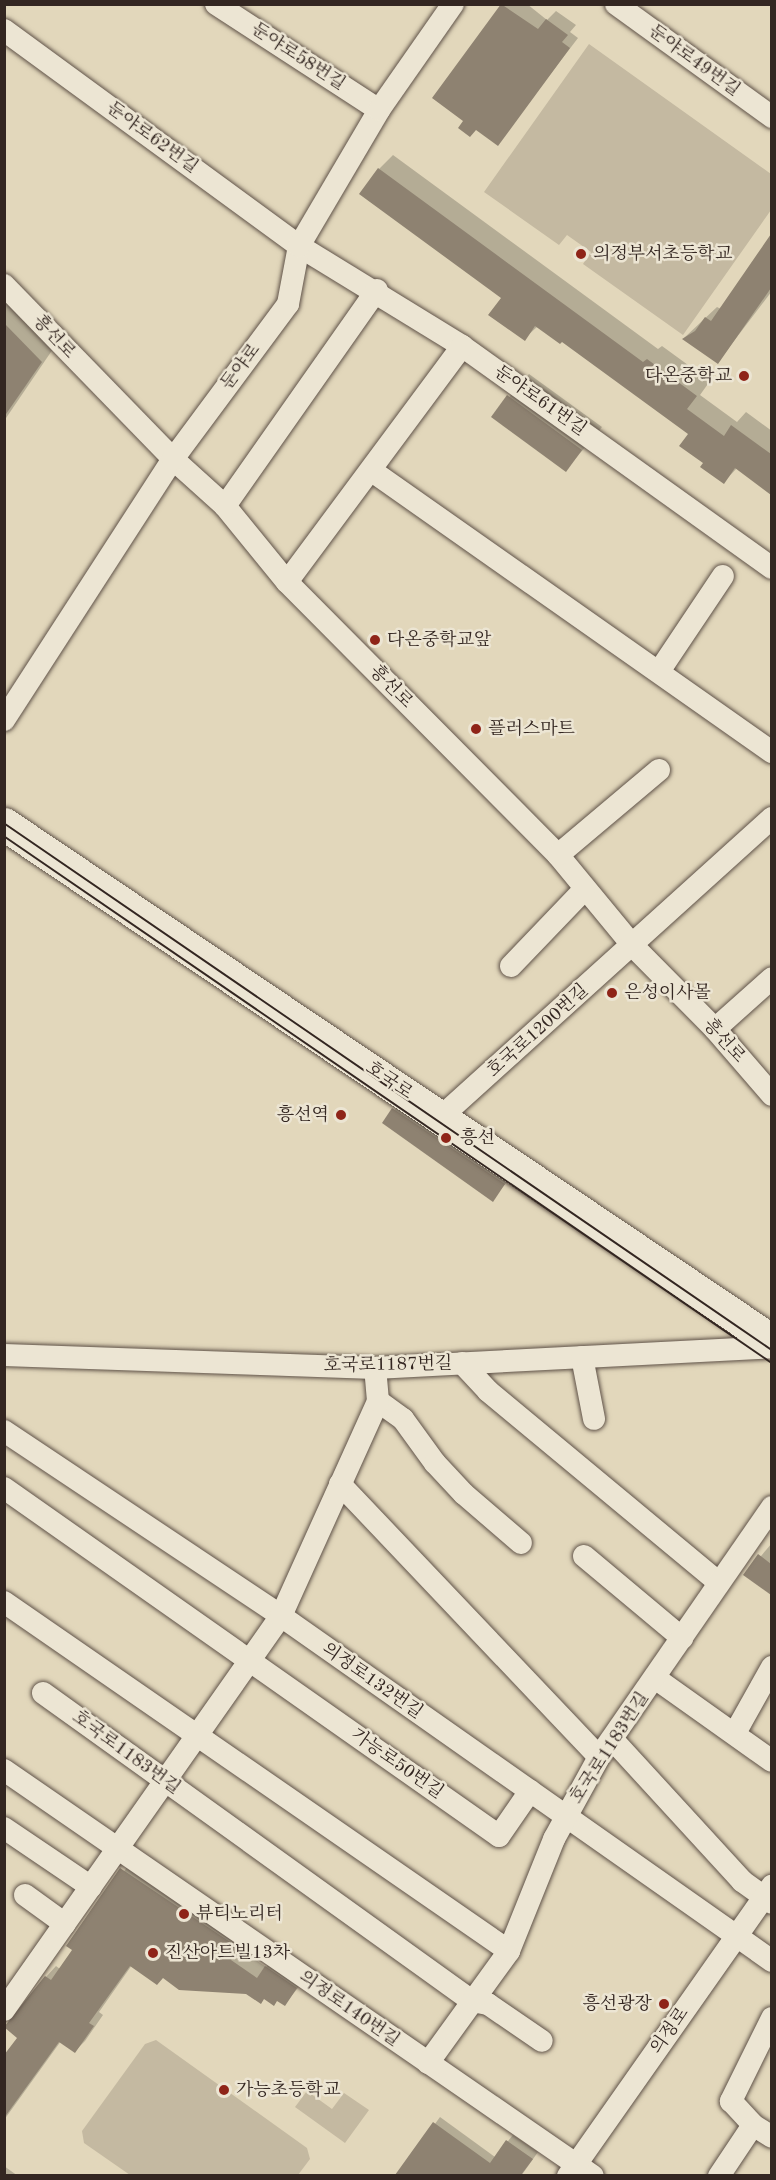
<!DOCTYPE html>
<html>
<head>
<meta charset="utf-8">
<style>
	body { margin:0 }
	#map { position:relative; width:776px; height:2180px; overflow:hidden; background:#e2d7bb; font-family:"Old Standard TT","Noto Serif KR",serif }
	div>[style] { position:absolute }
	.green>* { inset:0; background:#c4b9a1 }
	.shadow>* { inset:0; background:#0003 }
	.building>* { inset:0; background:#8e8271 }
	.roads { filter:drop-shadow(0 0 2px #5f5248) drop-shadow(0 0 2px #5f5248) }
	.street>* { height:22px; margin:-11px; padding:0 11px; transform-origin:11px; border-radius:11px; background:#ece5d3 }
	.secondary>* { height:33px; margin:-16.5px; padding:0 16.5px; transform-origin:16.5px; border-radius:16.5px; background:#ece5d3 }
	.tram>* { height:1.5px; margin:-0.75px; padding:0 0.75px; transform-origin:0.75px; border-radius:0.75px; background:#332621 }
	.dots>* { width:16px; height:16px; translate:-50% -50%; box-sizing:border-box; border:3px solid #ece5d3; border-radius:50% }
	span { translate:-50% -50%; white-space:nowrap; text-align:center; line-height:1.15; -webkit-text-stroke:5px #ece5d3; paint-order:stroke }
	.street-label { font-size:18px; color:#332621 }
	.poi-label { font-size:18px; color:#332621 }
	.left { translate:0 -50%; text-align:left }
	.right { translate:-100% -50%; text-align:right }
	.frame { position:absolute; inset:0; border:6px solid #332621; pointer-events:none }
</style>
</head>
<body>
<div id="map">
	<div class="green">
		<i style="clip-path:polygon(589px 44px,771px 174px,771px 210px,683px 335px,583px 264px,591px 252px,567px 235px,559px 245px,484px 192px)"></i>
		<i style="clip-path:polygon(156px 2040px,307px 2148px,310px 2159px,298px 2175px,130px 2175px,84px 2143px,82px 2131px,145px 2044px)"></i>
		<i style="clip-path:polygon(307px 2091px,332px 2109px,344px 2093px,369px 2110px,345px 2143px,295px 2107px)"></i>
	</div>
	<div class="shadow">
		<i style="clip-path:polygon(503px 4px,527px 4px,547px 20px,556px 11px,576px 25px,570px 32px,578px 38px,497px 144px,434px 97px)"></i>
		<i style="clip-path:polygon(393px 155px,658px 349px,662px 346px,710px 381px,700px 395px,737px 422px,746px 412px,772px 431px,772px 493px,737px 468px,724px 482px,705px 463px,690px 434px,562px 340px,538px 326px,524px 339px,503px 297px,379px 169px)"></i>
		<i style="clip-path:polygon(772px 237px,772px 291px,718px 362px,684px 338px,717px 307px,721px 309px)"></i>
		<i style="clip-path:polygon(4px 299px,53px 349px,4px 421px)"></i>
		<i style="clip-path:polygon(529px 374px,602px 427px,566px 470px,493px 416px)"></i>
		<i style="clip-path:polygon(405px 1097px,516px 1171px,492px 1200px,384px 1123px)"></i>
		<i style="clip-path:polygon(772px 1543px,772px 1593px,745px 1575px)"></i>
		<i style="clip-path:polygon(134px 1858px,248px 1937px,240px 1949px,266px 1967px,276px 1957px,306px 1978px,285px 2004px,278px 1999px,164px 1977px,132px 1965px,99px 2012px,103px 2015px,85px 2041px,75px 2051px,61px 2041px,4px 2120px,4px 2058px,19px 2038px,6px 2028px,46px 1977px,56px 1966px,60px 1969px,74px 1950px,68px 1946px)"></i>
		<i style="clip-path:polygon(440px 2117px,495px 2157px,513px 2135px,538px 2152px,521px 2176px,397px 2176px)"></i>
		<i style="clip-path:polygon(4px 2166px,18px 2176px,4px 2176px)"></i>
	</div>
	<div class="building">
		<i style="clip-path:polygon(501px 4px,538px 29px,546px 19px,568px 35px,562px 42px,570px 48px,498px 146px,476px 130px,470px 137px,458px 128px,463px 121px,432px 98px)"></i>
		<i style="clip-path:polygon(378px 168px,643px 362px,647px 359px,697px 396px,687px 409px,724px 436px,731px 425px,771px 454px,771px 495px,735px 468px,724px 484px,700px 467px,703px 463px,679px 446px,688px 434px,562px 342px,560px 344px,535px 326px,525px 341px,488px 315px,501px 298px,359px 194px)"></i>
		<i style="clip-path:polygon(771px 234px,771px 288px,718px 364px,682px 339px,695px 331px,705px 317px,711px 321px)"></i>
		<i style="clip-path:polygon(4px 323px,42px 362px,4px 417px)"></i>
		<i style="clip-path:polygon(507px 395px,582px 450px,566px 472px,491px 417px)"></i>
		<i style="clip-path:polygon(392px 1108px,505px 1184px,493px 1202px,382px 1123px)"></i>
		<i style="clip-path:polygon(758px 1554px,771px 1564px,771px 1595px,743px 1575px)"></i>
		<i style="clip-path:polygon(120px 1868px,239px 1948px,231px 1960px,257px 1978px,265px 1966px,297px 1988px,285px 2006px,277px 2001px,274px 2006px,264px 1999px,261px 2004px,246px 1994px,179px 1990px,163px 1978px,157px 1985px,130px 1966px,89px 2023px,94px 2026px,75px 2053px,59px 2042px,4px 2118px,4px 2055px,17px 2038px,4px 2027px,45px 1976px,51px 1980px,72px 1950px,66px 1946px)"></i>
		<i style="clip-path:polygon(433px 2122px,490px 2163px,506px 2140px,533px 2159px,521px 2175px,395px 2175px)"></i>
	</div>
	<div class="roads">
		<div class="street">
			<i style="left:216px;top:4px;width:194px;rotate:33deg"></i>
			<i style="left:616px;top:4px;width:193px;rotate:35.9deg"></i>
			<i style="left:4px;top:30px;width:366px;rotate:36.2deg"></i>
			<i style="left:299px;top:246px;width:191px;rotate:31.5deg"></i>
			<i style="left:462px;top:346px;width:381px;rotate:35.6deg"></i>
			<i style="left:4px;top:285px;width:243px;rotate:45.8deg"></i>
			<i style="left:173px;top:459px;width:70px;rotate:42.1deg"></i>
			<i style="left:225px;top:506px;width:98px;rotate:50.8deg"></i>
			<i style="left:287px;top:582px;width:385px;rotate:45.2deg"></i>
			<i style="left:558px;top:855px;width:118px;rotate:50.5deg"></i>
			<i style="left:633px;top:946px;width:117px;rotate:45.3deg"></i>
			<i style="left:715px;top:1029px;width:87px;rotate:49.2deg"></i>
			<i style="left:372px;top:471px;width:489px;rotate:35.1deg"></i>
			<i style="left:225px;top:506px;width:264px;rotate:-54.9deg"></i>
			<i style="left:287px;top:582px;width:294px;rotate:-53.4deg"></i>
			<i style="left:660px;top:670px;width:113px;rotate:-56.2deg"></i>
			<i style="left:4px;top:720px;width:311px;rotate:-57.1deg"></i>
			<i style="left:173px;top:459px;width:193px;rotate:-53.4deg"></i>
			<i style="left:288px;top:304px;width:59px;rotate:-79.3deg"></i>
			<i style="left:299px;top:246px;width:158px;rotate:-59.5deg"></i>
			<i style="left:379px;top:110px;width:129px;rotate:-55.1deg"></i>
			<i style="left:558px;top:855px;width:132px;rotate:-40.1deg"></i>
			<i style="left:511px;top:966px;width:105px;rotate:-46.2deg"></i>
			<i style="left:715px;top:1029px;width:76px;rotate:-41.8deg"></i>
			<i style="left:442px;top:1116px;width:445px;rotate:-42.1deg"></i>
			<i style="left:4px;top:1355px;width:371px;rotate:2deg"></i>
			<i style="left:375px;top:1368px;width:398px;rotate:-3deg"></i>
			<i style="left:582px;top:1357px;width:63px;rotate:79deg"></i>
			<i style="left:462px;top:1363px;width:38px;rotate:47deg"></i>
			<i style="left:488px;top:1391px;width:300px;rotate:39.7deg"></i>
			<i style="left:378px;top:1401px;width:31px;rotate:36deg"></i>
			<i style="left:403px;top:1419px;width:54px;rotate:54deg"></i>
			<i style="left:435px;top:1463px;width:42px;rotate:46.9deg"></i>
			<i style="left:464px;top:1494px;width:75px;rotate:40.7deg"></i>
			<i style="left:4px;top:1431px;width:333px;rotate:33.7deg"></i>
			<i style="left:281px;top:1616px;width:600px;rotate:35.09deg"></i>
			<i style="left:340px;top:1484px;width:376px;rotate:46.5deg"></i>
			<i style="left:4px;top:1488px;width:605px;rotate:35.11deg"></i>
			<i style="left:499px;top:1836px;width:55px;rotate:-55.4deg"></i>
			<i style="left:584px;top:1556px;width:128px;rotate:39.9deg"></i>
			<i style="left:4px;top:1602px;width:614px;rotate:34.65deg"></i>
			<i style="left:655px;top:1678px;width:143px;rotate:35.4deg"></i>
			<i style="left:43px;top:1693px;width:528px;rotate:35.68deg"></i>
			<i style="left:472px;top:2001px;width:16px;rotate:11deg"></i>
			<i style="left:488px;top:2004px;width:65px;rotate:34.4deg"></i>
			<i style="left:735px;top:1733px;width:76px;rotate:-60.7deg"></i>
			<i style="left:612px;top:1739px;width:193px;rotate:47.5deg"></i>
			<i style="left:742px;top:1881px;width:37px;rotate:36deg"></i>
			<i style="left:4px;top:1770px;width:715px;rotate:34.58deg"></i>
			<i style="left:4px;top:1828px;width:105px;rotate:34.1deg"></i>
			<i style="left:25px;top:1895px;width:49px;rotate:35.9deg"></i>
			<i style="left:4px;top:2010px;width:482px;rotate:-54.9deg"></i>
			<i style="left:281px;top:1616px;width:236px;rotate:-65.7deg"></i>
			<i style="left:378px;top:1401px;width:33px;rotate:-95deg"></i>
			<i style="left:772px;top:2018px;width:93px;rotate:116.3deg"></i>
			<i style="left:731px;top:2101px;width:33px;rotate:47deg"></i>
			<i style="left:753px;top:2125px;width:22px;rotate:32deg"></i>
			<i style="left:428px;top:2063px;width:138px;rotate:-54.1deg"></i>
			<i style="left:509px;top:1951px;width:121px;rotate:-68.1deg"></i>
			<i style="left:554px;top:1839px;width:94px;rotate:-61.2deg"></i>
			<i style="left:599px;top:1757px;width:304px;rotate:-55.3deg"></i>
			<i style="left:568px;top:2176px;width:355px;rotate:-54.9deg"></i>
			<i style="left:719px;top:2176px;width:61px;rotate:-56.3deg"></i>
		</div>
		<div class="secondary">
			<i style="left:4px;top:824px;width:926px;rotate:33.95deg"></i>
		</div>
	</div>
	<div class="tram">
		<i style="left:4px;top:823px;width:931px;rotate:34.46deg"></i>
		<i style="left:4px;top:836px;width:931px;rotate:34.46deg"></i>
	</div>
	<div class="dots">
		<i style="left:581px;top:254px;background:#8f2418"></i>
		<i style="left:744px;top:376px;background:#8f2418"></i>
		<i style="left:375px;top:640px;background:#8f2418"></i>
		<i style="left:476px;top:729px;background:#8f2418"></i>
		<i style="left:612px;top:993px;background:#8f2418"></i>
		<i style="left:341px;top:1115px;background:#8f2418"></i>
		<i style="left:446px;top:1138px;background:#8f2418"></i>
		<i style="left:184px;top:1914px;background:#8f2418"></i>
		<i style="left:153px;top:1953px;background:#8f2418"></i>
		<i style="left:664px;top:2004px;background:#8f2418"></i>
		<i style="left:224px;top:2090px;background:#8f2418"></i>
	</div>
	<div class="street-label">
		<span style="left:298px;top:57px;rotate:33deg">둔야로58번길</span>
		<span style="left:694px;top:61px;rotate:36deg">둔야로49번길</span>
		<span style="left:152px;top:138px;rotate:36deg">둔야로62번길</span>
		<span style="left:54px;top:337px;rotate:47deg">흥선로</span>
		<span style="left:241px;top:367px;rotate:-53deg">둔야로</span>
		<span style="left:540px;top:401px;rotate:35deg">둔야로61번길</span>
		<span style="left:391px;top:687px;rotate:45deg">흥선로</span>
		<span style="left:538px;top:1031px;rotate:-42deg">호국로1200번길</span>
		<span style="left:724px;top:1041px;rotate:48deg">흥선로</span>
		<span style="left:389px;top:1081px;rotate:34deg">호국로</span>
		<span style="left:388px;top:1365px;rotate:-1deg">호국로1187번길</span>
		<span style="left:372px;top:1681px;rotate:35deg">의정로132번길</span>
		<span style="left:610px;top:1748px;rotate:-57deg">호국로1183번길</span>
		<span style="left:126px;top:1753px;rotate:36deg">호국로1183번길</span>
		<span style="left:397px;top:1764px;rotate:35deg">가능로50번길</span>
		<span style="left:349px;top:2009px;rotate:35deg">의정로140번길</span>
		<span style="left:670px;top:2031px;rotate:-55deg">의정로</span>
	</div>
	<div class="poi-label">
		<span class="left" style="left:593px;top:254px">의정부서초등학교</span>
		<span class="right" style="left:732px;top:376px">다온중학교</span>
		<span class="left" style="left:387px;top:640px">다온중학교앞</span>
		<span class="left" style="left:488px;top:729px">플러스마트</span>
		<span class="left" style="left:624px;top:993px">은성이사몰</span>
		<span class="right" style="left:329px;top:1115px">흥선역</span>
		<span class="left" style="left:460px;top:1138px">흥선</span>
		<span class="left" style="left:196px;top:1914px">뷰티노리터</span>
		<span class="left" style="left:165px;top:1953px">진산아트빌13차</span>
		<span class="right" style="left:652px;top:2004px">흥선광장</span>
		<span class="left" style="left:236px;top:2090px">가능초등학교</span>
	</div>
	<div class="frame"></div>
</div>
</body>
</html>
